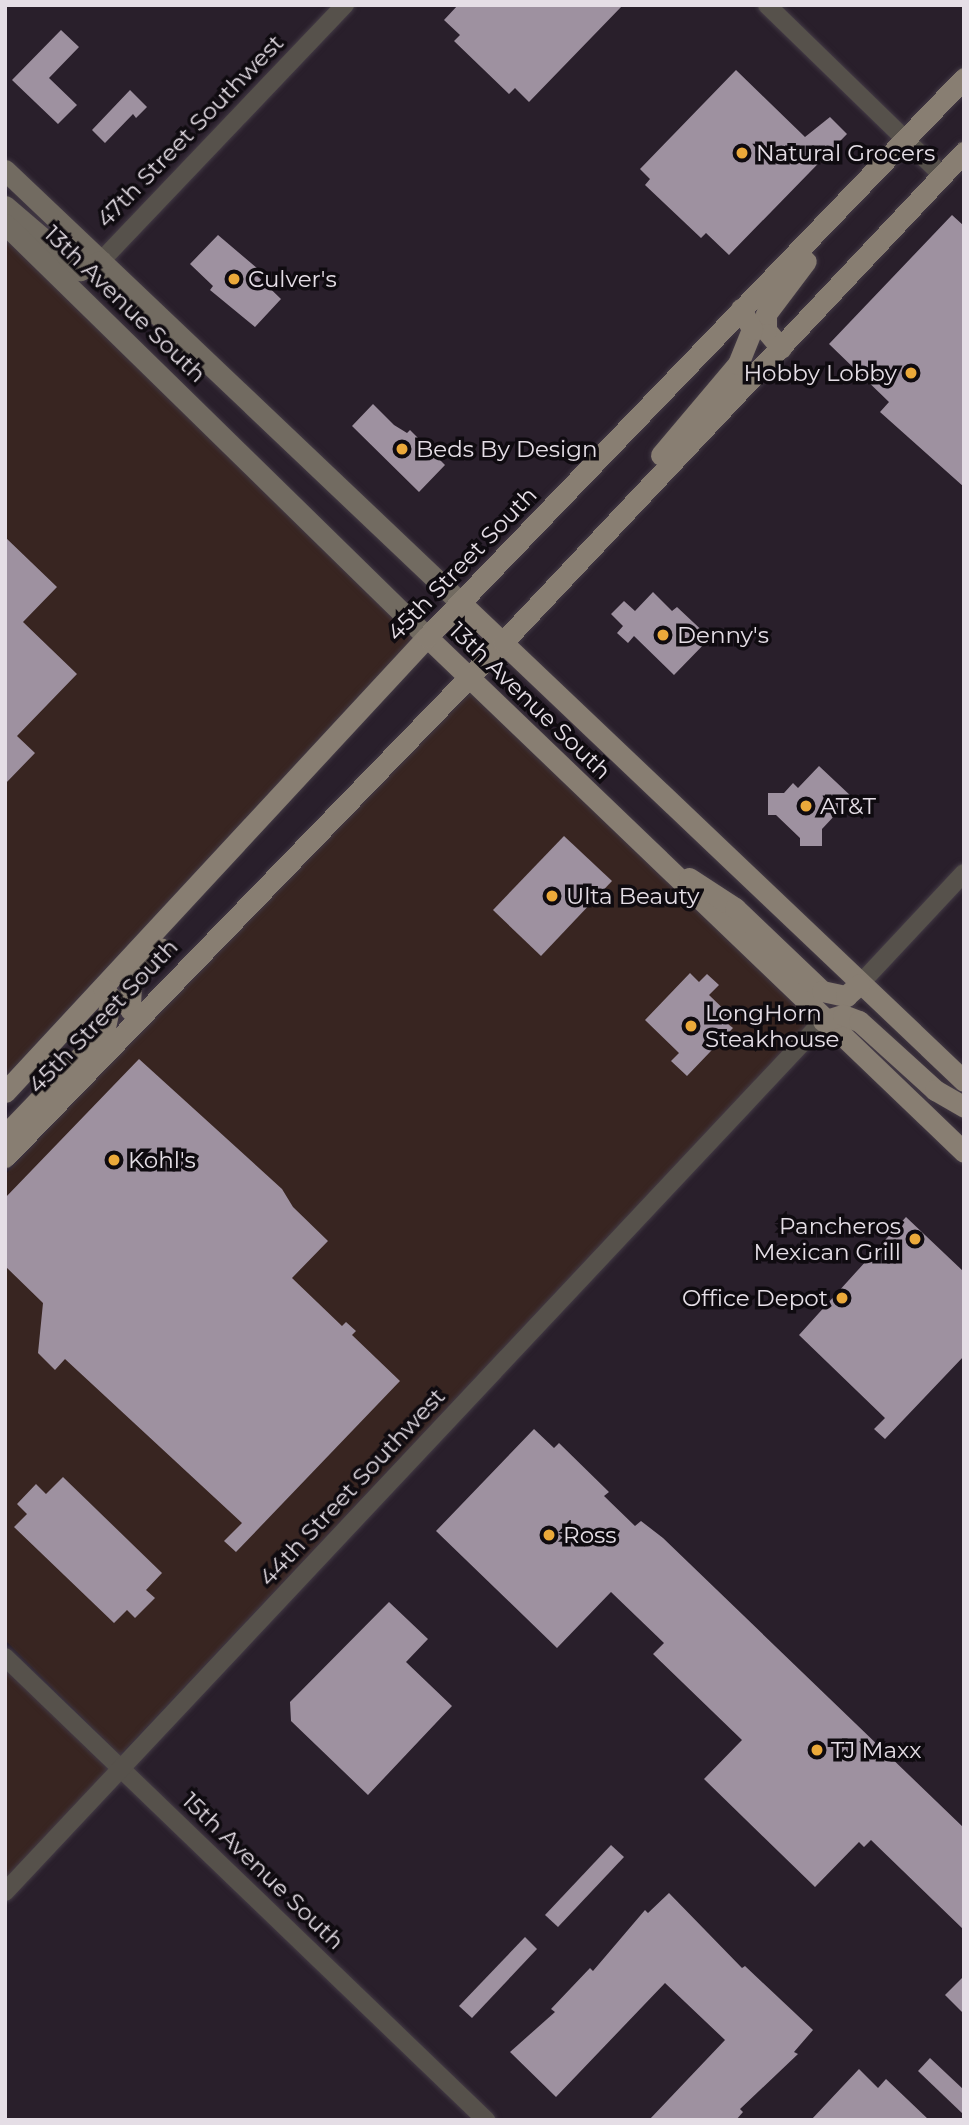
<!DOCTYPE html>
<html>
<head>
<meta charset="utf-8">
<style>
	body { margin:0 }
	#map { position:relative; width:969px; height:2125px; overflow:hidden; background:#291f2b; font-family:Montserrat,sans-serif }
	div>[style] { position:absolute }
	.commercial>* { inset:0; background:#382521 }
	.building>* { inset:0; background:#9e91a0 }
	.roads { filter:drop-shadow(0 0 2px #433a45) drop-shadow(0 0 2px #433a45) }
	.minor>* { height:18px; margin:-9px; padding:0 9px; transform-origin:9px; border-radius:9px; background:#56514b }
	.secondary>* { height:21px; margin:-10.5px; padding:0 10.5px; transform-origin:10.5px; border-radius:10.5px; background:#726b61 }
	.primary>* { height:21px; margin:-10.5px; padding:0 10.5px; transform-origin:10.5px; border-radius:10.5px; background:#887e72 }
	.dots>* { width:19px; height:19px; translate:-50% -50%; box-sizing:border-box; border:4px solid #0f0b10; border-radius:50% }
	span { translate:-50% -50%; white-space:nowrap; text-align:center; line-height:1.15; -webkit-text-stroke:7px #0f0b10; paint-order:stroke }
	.street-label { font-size:23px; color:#e5dee6 }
	.poi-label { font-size:23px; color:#e5dee6 }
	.left { translate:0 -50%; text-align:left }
	.right { translate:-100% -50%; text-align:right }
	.frame { position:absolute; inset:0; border:7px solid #e5dee6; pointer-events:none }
</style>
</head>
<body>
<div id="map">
	<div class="commercial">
		<i style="clip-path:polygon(5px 239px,416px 636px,5px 1077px)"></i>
		<i style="clip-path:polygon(469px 684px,811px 1021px,120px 1755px,5px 1640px,5px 1175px)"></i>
		<i style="clip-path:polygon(5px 1669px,110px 1771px,5px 1883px)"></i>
	</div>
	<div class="building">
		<i style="clip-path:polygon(458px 5px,623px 5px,529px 102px,515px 88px,509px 94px,454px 41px,460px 35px,444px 20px)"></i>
		<i style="clip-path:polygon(61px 30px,79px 47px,49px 78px,77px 105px,58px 124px,12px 80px)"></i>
		<i style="clip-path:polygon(736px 70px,805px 137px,830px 117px,847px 134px,729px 255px,706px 233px,701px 238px,645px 185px,650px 179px,640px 169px)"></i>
		<i style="clip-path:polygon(130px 90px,147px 107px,136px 118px,133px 114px,105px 143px,92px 130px)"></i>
		<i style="clip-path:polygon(952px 215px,964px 226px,964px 487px,880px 412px,889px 402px,829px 344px)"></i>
		<i style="clip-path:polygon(218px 235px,258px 269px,254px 273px,281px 299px,255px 327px,210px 290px,213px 286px,190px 264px)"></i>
		<i style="clip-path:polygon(373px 404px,394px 425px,407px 433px,410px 430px,445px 465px,419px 492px,352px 426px)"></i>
		<i style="clip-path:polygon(5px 537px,57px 587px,23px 622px,77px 674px,17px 736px,35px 753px,5px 784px)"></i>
		<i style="clip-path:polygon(653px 592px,672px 611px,677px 607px,710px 638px,674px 675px,634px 636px,628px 643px,617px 633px,623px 626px,611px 614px,624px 601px,635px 611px)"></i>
		<i style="clip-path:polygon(819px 766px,852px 797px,822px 829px,822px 846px,800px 846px,800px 838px,776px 815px,768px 815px,768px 793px,784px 793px,793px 783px,798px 788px)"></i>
		<i style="clip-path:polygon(564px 836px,612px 881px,541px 956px,493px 910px)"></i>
		<i style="clip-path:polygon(690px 973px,699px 982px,707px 974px,719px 985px,709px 995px,733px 1018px,728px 1024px,733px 1028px,687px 1076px,671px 1061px,679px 1053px,645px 1020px)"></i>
		<i style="clip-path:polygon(139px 1059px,282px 1189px,293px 1207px,328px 1241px,292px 1278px,342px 1326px,346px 1322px,356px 1331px,352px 1335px,400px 1381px,236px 1552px,224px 1541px,242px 1523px,65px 1359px,55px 1370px,38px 1353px,43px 1303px,5px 1266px,5px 1198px)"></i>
		<i style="clip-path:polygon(906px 1217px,964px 1272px,964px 1356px,885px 1439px,874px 1429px,885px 1418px,799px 1335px)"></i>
		<i style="clip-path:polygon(534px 1429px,554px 1448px,559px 1443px,609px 1492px,604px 1496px,635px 1526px,641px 1521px,663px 1538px,964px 1828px,964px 1930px,871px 1840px,864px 1847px,859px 1842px,815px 1887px,704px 1779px,742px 1740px,653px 1654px,664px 1643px,611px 1592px,557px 1648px,436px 1531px)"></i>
		<i style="clip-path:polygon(63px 1477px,162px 1573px,146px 1590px,155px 1598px,135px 1618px,127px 1610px,114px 1623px,14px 1527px,27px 1514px,17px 1504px,36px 1484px,46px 1494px)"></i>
		<i style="clip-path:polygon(389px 1602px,428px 1639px,406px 1662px,452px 1706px,368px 1795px,291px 1721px,290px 1702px)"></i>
		<i style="clip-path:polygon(611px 1845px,624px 1857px,558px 1927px,545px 1915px)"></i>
		<i style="clip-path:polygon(669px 1893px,742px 1968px,745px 1966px,813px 2030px,794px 2052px,798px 2054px,740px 2109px,743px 2112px,736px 2120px,649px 2120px,725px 2040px,665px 1983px,556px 2097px,510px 2052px,555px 2012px,551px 2009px,590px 1968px,593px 1971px,645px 1910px,648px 1913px)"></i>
		<i style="clip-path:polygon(525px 1937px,537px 1949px,472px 2018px,459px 2006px)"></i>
		<i style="clip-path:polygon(964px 1976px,964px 2014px,945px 1995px)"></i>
		<i style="clip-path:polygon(930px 2058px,964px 2090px,964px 2115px,918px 2071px)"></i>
		<i style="clip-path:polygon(859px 2069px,878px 2088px,886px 2079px,929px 2120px,811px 2120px)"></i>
	</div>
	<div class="roads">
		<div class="minor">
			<i style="left:767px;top:5px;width:244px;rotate:44.2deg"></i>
			<i style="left:101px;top:261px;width:354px;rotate:-46.4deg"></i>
			<i style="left:860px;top:984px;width:152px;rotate:-46.9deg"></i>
			<i style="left:5px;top:1657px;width:668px;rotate:43.91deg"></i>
			<i style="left:5px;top:1892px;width:1195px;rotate:-46.8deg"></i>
		</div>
		<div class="secondary">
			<i style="left:5px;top:170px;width:629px;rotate:43.52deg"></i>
			<i style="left:5px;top:206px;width:99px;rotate:40.5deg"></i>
			<i style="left:80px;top:270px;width:23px;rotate:-23deg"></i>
			<i style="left:5px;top:224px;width:590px;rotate:44.38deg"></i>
		</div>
		<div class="primary">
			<i style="left:781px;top:348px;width:23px;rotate:-130deg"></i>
			<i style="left:766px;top:330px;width:16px;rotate:-90deg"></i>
			<i style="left:766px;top:314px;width:66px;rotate:-53deg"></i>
			<i style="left:661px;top:455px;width:119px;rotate:-49.8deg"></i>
			<i style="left:738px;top:364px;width:38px;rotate:-68deg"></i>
			<i style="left:752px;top:329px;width:23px;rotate:-119deg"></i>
			<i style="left:461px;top:603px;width:694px;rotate:43.54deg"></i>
			<i style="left:427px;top:637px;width:744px;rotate:43.8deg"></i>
			<i style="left:689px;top:878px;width:55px;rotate:33.1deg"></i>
			<i style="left:735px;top:908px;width:120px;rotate:43.7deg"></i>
			<i style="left:822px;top:991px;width:25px;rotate:12deg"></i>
			<i style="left:846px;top:996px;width:18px;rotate:-41deg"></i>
			<i style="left:138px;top:1018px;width:12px;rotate:-132deg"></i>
			<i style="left:130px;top:1009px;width:27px;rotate:-88deg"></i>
			<i style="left:131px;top:982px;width:45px;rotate:-48.6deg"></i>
			<i style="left:823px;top:1021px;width:21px;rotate:-17deg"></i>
			<i style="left:843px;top:1015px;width:17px;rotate:21deg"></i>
			<i style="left:859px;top:1021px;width:103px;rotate:42.2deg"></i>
			<i style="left:935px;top:1090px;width:34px;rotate:30deg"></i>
			<i style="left:5px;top:1092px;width:621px;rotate:-47.15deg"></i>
			<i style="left:427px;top:637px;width:775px;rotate:-46.15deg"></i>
			<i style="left:5px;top:1135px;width:143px;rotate:-46.1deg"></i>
			<i style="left:104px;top:1032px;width:35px;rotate:-78deg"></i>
			<i style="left:111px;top:998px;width:13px;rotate:-129deg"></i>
			<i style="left:5px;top:1157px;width:716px;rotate:-45.96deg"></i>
			<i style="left:503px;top:642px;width:673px;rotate:-46.75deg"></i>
		</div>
	</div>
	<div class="dots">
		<i style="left:742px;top:153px;background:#eba93a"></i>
		<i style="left:234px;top:279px;background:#eba93a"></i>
		<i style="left:911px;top:373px;background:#eba93a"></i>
		<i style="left:402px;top:449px;background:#eba93a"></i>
		<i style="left:663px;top:635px;background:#eba93a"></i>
		<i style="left:806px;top:806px;background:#eba93a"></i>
		<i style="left:552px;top:896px;background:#eba93a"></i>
		<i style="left:691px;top:1026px;background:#eba93a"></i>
		<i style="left:114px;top:1160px;background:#eba93a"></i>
		<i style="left:915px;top:1239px;background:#eba93a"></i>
		<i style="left:842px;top:1298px;background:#eba93a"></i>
		<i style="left:549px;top:1535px;background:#eba93a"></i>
		<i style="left:817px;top:1750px;background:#eba93a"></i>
	</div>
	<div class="street-label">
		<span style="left:190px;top:131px;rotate:-46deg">47th Street Southwest</span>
		<span style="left:125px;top:304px;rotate:44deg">13th Avenue South</span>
		<span style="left:462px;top:564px;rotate:-46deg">45th Street South</span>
		<span style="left:530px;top:701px;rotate:44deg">13th Avenue South</span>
		<span style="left:103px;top:1016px;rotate:-46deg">45th Street South</span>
		<span style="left:352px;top:1487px;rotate:-47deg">44th Street Southwest</span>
		<span style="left:263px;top:1871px;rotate:44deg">15th Avenue South</span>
	</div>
	<div class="poi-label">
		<span class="left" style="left:756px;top:153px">Natural Grocers</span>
		<span class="left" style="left:248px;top:279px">Culver's</span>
		<span class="right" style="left:897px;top:373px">Hobby Lobby</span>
		<span class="left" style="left:416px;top:449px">Beds By Design</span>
		<span class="left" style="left:677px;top:635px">Denny's</span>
		<span class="left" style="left:820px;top:806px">AT&amp;T</span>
		<span class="left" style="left:566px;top:896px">Ulta Beauty</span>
		<span class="left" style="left:705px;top:1026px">LongHorn<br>Steakhouse</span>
		<span class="left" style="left:128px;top:1160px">Kohl's</span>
		<span class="right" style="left:901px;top:1239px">Pancheros<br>Mexican Grill</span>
		<span class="right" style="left:828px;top:1298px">Office Depot</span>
		<span class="left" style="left:563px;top:1535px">Ross</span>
		<span class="left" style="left:831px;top:1750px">TJ Maxx</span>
	</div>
	<div class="frame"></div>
</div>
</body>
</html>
